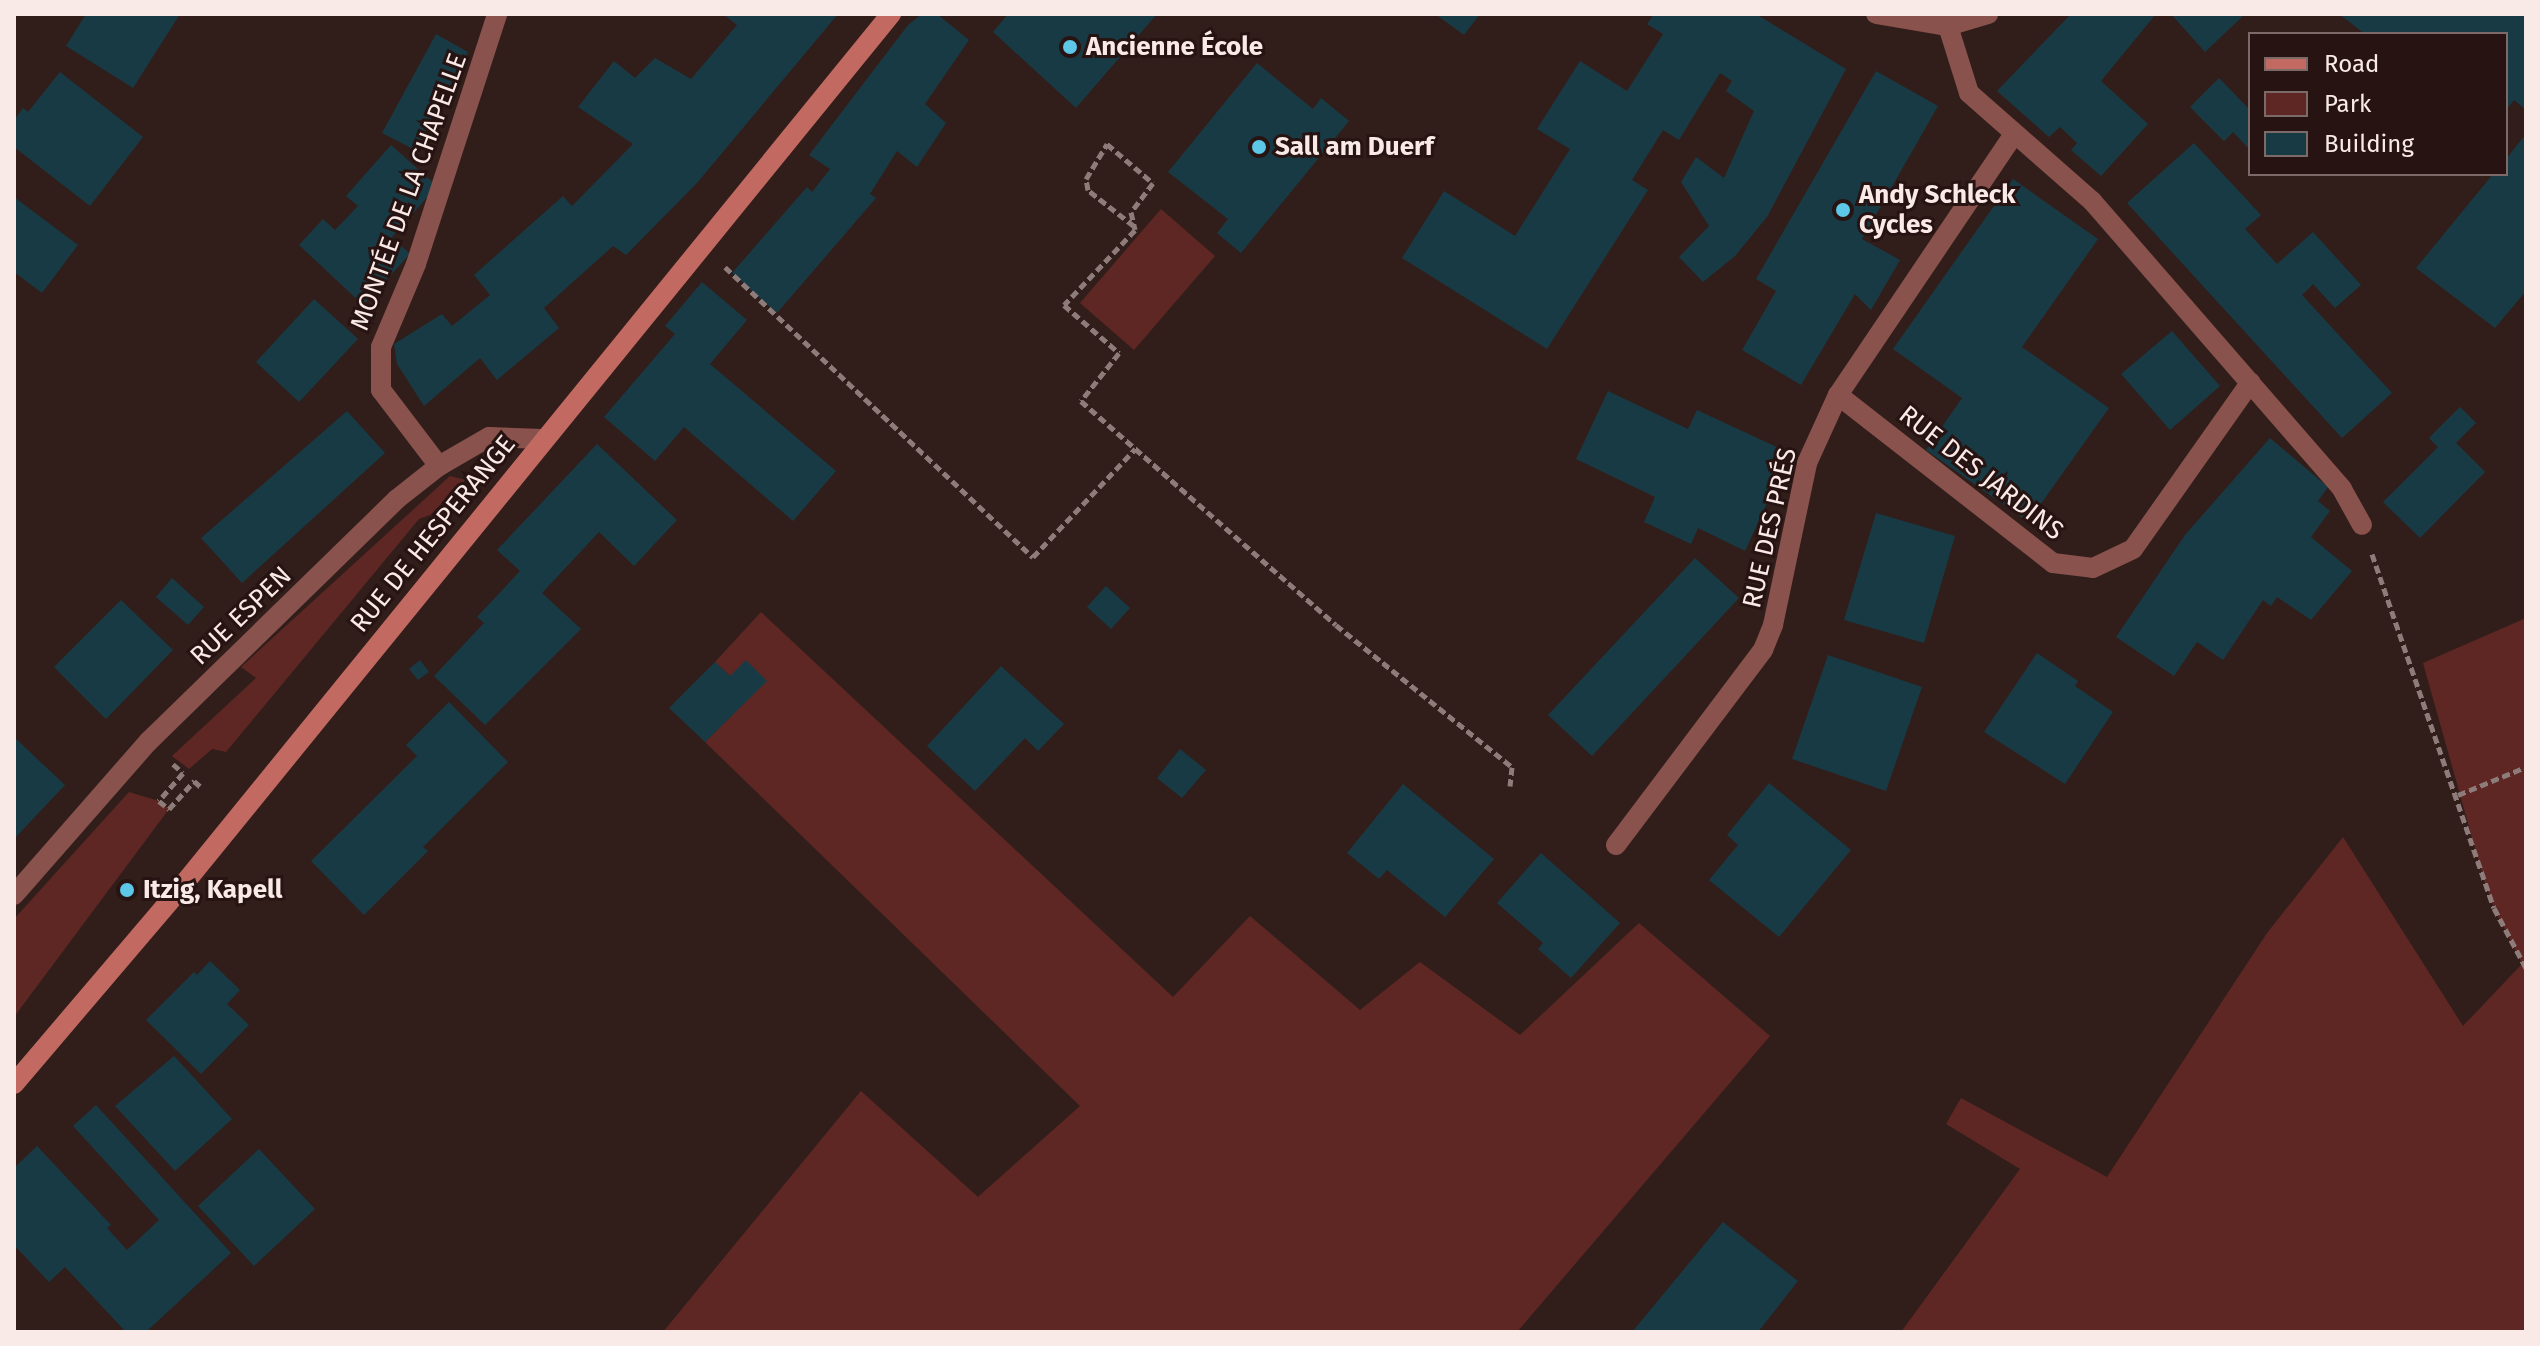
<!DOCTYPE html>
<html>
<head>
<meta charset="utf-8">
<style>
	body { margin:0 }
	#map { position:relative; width:2540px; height:1346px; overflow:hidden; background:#311e1b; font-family:"Fira Sans",sans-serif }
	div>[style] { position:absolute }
	.green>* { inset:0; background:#5e2723 }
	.building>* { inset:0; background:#183a44 }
	.path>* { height:5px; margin-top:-2.5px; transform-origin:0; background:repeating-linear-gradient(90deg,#8d7c79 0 8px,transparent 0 12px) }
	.minor>* { height:20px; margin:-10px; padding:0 10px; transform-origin:10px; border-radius:10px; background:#89524c }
	.secondary>* { height:20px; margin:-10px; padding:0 10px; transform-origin:10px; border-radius:10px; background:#c26a61 }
	.dots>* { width:22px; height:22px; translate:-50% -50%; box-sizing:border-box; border:4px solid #271412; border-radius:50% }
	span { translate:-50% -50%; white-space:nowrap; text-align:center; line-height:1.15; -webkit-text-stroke:6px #271412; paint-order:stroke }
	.poi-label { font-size:26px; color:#f9eae8; font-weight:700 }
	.left { translate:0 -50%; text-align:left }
	.street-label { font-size:26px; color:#f9eae8 }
	.frame { position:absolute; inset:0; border:16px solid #f9eae8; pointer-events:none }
	.legend { position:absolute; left:2248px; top:32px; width:260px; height:144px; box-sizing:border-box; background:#271412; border:2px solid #7b6a68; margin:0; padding:10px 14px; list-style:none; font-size:24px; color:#f9eae8 }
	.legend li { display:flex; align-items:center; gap:16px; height:40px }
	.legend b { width:40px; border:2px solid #7b6a68 }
</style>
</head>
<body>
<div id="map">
	<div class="green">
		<i style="clip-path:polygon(1161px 209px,1215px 256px,1134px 350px,1080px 303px)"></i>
		<i style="clip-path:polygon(450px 476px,465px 480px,430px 515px,419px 519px,226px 752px,212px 749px,189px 769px,172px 756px,256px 678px,241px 667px)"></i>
		<i style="clip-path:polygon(761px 612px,1173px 997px,1250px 916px,1360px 1010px,1420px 962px,1520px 1035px,1639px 923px,1770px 1036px,1517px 1332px,663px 1332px,861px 1091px,978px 1197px,1080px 1106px,705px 742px,766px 681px,730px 676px,715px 662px)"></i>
		<i style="clip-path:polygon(2526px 618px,2526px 1332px,1901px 1332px,2020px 1169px,1946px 1124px,1961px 1098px,2107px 1177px,2267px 933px,2343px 837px,2463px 1026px,2522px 964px,2494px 908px,2484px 880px,2423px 663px)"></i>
		<i style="clip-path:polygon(129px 792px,159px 801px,169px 809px,14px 1017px,14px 919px)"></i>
	</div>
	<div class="building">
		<i style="clip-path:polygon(86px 14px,180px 14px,133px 88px,66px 46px)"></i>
		<i style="clip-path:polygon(723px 14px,838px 14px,697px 183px,626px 255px,613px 246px,544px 308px,559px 328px,497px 380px,480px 358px,424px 406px,397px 364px,394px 344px,442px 314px,452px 326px,490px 295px,474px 275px,563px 196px,572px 206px,633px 144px,578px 107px,614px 61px,635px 78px,655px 58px,691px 79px,737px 25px)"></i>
		<i style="clip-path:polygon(922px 14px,937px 14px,969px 40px,925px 104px,946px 123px,917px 167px,897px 151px,870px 194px,876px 198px,777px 313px,732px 273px,807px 187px,812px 192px,830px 169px,809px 155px,908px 25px)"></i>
		<i style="clip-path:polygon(1008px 14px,1157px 14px,1076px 108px,993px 32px)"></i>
		<i style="clip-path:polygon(1435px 14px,1480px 14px,1464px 35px)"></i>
		<i style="clip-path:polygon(1654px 14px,1756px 14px,1846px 69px,1767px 217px,1735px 256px,1703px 282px,1679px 257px,1709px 226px,1681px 182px,1696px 157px,1724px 178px,1754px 111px,1726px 91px,1732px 81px,1720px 73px,1679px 140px,1663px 130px,1632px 180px,1648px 190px,1547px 349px,1402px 258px,1444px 191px,1515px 236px,1570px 149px,1537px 129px,1580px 61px,1627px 91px,1663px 34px,1647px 24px)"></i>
		<i style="clip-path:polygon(2071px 14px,2156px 14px,2101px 81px,2148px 124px,2101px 176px,2071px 150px,2077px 143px,2060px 127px,2049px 137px,1997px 91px)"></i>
		<i style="clip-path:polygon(2171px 14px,2245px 14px,2205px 52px)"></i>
		<i style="clip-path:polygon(2339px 14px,2526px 14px,2526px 110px,2514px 100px,2506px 110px,2506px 34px,2365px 34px)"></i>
		<i style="clip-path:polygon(436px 34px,468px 52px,415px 150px,382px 133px)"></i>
		<i style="clip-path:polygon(1257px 63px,1313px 109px,1321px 98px,1349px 121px,1241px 253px,1217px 233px,1228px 219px,1168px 172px)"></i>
		<i style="clip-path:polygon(1876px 71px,1938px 106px,1862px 239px,1900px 260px,1871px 310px,1855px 294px,1801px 385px,1742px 350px,1776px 291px,1756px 279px)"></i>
		<i style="clip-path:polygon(60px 72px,143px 137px,90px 206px,14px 147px,14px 120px,23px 108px,28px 112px)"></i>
		<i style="clip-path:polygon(2219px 78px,2250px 110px,2250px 150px,2233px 132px,2224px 141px,2190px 107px)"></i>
		<i style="clip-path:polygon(2526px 134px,2526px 291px,2495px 328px,2416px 268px,2493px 174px,2506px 174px,2506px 159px)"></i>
		<i style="clip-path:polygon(2194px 143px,2261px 215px,2245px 229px,2277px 264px,2313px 232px,2361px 285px,2335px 308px,2313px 284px,2302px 295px,2392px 393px,2342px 438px,2127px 203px)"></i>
		<i style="clip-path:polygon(391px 145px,437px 186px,392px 237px,410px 254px,363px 305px,299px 245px,323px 219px,335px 230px,358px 206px,346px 196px)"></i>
		<i style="clip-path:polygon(2013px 179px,2098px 239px,2022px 347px,2109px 408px,2028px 522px,1926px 450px,1962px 398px,1893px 349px)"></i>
		<i style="clip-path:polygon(14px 197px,78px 245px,42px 293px,14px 272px)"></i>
		<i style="clip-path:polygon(702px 282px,747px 320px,710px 364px,836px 471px,793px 521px,684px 427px,655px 461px,604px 417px,675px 334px,665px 326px)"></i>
		<i style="clip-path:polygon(314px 299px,358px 339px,299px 402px,256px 362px)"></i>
		<i style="clip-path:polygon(2172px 331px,2220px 386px,2170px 430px,2121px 374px)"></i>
		<i style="clip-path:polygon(1608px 391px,1688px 429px,1697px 410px,1790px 453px,1745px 551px,1698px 528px,1691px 544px,1644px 522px,1655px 497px,1576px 459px)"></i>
		<i style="clip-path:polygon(2460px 407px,2476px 423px,2456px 443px,2485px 472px,2420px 538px,2383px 502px,2438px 447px,2429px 438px)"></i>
		<i style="clip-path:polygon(347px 411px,385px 453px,242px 583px,201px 538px)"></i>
		<i style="clip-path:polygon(2270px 438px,2328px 487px,2318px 501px,2330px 511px,2311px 537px,2352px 571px,2311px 620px,2277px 597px,2271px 606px,2263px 600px,2223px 660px,2197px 642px,2174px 676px,2116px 637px,2185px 535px)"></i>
		<i style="clip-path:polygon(597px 444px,677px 520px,634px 566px,599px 532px,542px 593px,581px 629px,485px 725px,434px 676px,484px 623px,477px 617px,520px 571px,497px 550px)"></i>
		<i style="clip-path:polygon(1876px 513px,1955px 536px,1924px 643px,1844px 620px)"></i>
		<i style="clip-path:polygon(1695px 558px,1739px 598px,1592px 756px,1548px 715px)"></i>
		<i style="clip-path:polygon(172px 578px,204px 607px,188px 625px,156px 597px)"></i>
		<i style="clip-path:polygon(1106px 586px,1130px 608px,1111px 629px,1087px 607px)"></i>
		<i style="clip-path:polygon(121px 600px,173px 650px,106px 719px,54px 667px)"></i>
		<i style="clip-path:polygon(2037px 653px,2078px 681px,2075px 686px,2113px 712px,2065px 784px,1984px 732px)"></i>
		<i style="clip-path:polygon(1828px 655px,1922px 687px,1886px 791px,1792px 759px)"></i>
		<i style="clip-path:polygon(420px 660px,429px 672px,418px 680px,409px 669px)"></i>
		<i style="clip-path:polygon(746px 660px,767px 681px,705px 742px,669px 708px,715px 662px,730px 676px)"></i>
		<i style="clip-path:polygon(1001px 666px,1064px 724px,1038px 751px,1025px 738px,975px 791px,927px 746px)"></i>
		<i style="clip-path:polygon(449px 702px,508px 762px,423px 847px,428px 851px,364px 915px,311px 861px,417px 756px,406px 745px)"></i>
		<i style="clip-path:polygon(14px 737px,65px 785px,14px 839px)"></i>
		<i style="clip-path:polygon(1180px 749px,1206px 770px,1182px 798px,1157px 778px)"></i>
		<i style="clip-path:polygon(1769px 783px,1851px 850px,1779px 937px,1709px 880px,1738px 845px,1727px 835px)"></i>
		<i style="clip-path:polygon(1403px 784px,1494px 859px,1445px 917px,1387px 870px,1379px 879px,1347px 853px)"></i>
		<i style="clip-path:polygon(1541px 853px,1620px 923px,1571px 978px,1538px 949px,1543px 943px,1497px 903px)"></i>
		<i style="clip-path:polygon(210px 961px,240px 990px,227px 1004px,249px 1025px,201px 1074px,146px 1020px,194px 972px,197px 975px)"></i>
		<i style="clip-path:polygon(174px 1056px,232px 1119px,175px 1171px,115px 1106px)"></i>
		<i style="clip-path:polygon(96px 1105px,231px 1253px,146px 1332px,126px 1332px,65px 1267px,49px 1282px,14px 1245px,14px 1168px,37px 1146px,111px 1225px,107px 1228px,127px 1250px,159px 1220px,73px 1126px)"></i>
		<i style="clip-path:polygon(259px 1149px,315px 1209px,254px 1266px,198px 1206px)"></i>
		<i style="clip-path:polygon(1723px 1222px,1798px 1281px,1758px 1332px,1632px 1332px)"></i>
	</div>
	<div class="path">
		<i style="left:1134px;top:226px;width:58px;rotate:-142deg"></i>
		<i style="left:1088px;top:190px;width:11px;rotate:-100deg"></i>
		<i style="left:1086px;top:179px;width:41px;rotate:-59deg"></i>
		<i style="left:1107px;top:144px;width:60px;rotate:40.3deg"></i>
		<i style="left:1153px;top:183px;width:36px;rotate:127deg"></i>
		<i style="left:1131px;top:212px;width:18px;rotate:77deg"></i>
		<i style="left:1135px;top:230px;width:103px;rotate:133.4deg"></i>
		<i style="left:1064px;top:305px;width:73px;rotate:41.1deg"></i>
		<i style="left:1119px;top:353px;width:61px;rotate:128.4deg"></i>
		<i style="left:1081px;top:401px;width:339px;rotate:41.3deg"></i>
		<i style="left:1336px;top:625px;width:226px;rotate:38.9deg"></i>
		<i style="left:1512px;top:767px;width:19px;rotate:96deg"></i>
		<i style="left:725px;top:267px;width:423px;rotate:43.3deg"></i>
		<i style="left:1033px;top:557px;width:149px;rotate:-46.6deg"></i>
		<i style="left:2372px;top:554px;width:374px;rotate:71deg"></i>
		<i style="left:2494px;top:908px;width:68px;rotate:61.9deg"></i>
		<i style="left:173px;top:764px;width:13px;rotate:42deg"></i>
		<i style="left:183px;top:773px;width:37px;rotate:131deg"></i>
		<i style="left:159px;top:801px;width:13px;rotate:39deg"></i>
		<i style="left:169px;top:809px;width:38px;rotate:-48deg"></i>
		<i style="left:194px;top:781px;width:11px;rotate:41deg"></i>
		<i style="left:2458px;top:795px;width:74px;rotate:-22.4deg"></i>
	</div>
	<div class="minor">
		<i style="left:1876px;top:14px;width:73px;rotate:9.5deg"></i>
		<i style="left:1948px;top:26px;width:42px;rotate:-16.7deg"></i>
		<i style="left:1948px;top:26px;width:70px;rotate:72.6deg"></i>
		<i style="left:1969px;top:93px;width:164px;rotate:41.3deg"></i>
		<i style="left:2092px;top:201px;width:381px;rotate:49deg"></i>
		<i style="left:2342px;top:489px;width:41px;rotate:60.9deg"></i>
		<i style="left:1838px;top:395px;width:273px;rotate:38deg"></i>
		<i style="left:2053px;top:563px;width:40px;rotate:7.1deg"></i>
		<i style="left:2093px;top:568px;width:44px;rotate:-25.4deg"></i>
		<i style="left:2133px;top:549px;width:204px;rotate:-54.8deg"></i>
		<i style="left:439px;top:466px;width:96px;rotate:-127.3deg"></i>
		<i style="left:381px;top:390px;width:43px;rotate:-90deg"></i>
		<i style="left:381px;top:347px;width:90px;rotate:-67.1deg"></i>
		<i style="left:416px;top:264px;width:263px;rotate:-72deg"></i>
		<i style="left:1616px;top:845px;width:244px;rotate:-53deg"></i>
		<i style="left:1763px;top:650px;width:27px;rotate:-68deg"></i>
		<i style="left:1773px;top:625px;width:166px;rotate:-78.1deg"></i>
		<i style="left:1807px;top:463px;width:75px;rotate:-65.5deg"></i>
		<i style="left:1838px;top:395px;width:315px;rotate:-56deg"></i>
		<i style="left:14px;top:895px;width:203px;rotate:-48.8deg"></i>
		<i style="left:148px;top:742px;width:348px;rotate:-44.3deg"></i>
		<i style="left:397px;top:499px;width:53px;rotate:-38.2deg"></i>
		<i style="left:439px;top:466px;width:58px;rotate:-30.1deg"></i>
		<i style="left:489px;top:437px;width:53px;rotate:2.2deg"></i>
	</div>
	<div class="secondary">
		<i style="left:14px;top:1084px;width:247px;rotate:-49.6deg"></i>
		<i style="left:174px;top:896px;width:1137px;rotate:-50.89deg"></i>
	</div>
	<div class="dots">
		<i style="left:1070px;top:47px;background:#5dc7e8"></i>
		<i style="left:1259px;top:147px;background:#5dc7e8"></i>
		<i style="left:1843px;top:210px;background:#5dc7e8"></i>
		<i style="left:127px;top:890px;background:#5dc7e8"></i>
	</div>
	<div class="poi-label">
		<span class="left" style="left:1086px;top:47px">Ancienne École</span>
		<span class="left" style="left:1275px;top:147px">Sall am Duerf</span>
		<span class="left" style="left:1859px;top:210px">Andy Schleck<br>Cycles</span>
		<span class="left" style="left:143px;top:890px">Itzig, Kapell</span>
	</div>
	<div class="street-label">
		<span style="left:409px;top:192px;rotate:-70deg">MONTÉE DE LA CHAPELLE</span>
		<span style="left:1981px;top:473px;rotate:38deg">RUE DES JARDINS</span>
		<span style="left:1770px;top:528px;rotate:-77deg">RUE DES PRÉS</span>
		<span style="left:433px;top:534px;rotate:-51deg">RUE DE HESPERANGE</span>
		<span style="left:241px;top:616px;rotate:-44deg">RUE ESPEN</span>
	</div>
	<div class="frame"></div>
	<ul class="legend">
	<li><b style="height:10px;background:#c26a61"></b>Road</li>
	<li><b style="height:22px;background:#5e2723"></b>Park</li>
	<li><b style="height:22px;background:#183a44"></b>Building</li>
	</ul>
</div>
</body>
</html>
